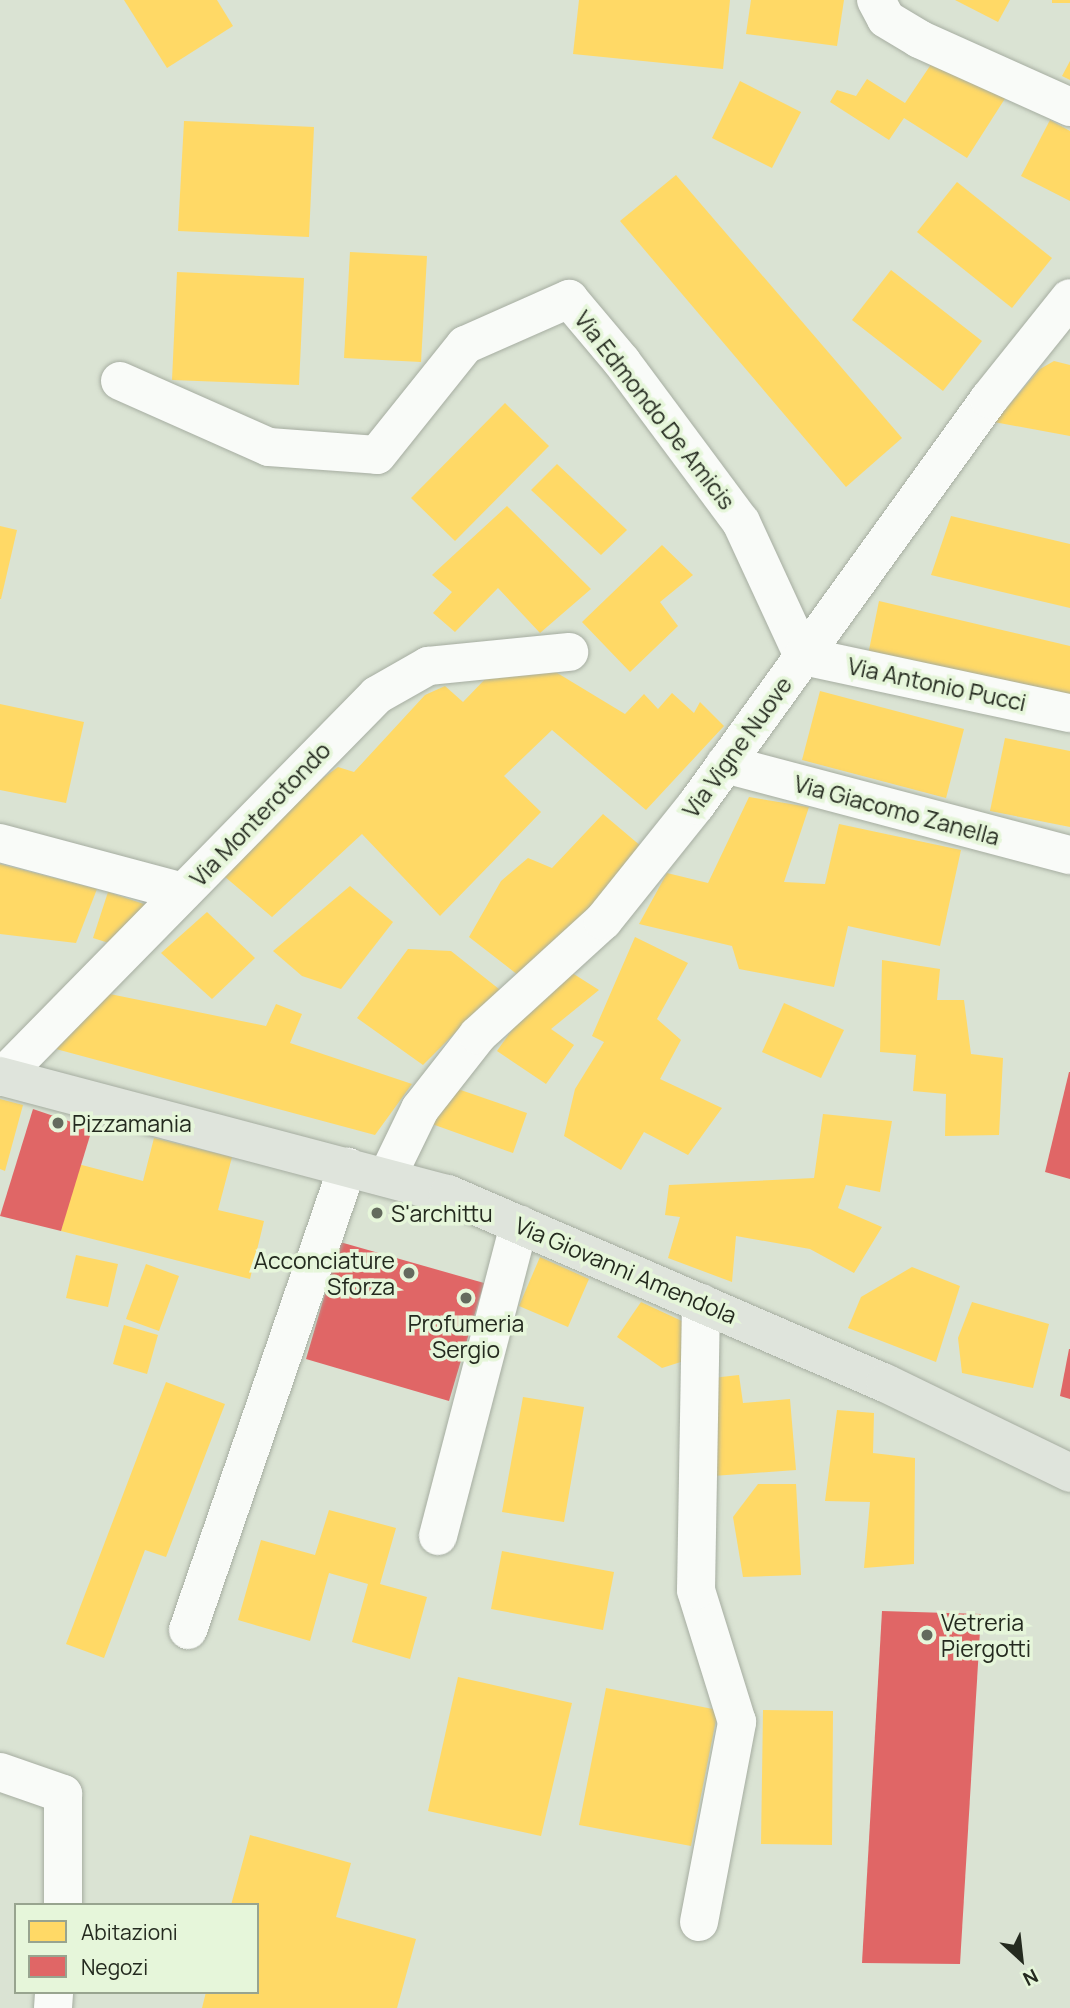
<!DOCTYPE html>
<html>
<head>
<meta charset="utf-8">
<style>
	body { margin:0 }
	#map { position:relative; width:1070px; height:2008px; overflow:hidden; background:#dae3d3; font-family:Manrope,sans-serif }
	div>[style] { position:absolute }
	.homes>* { inset:0; background:#ffd966 }
	.shops>* { inset:0; background:#e06666 }
	.roads { filter:drop-shadow(0 0 2px #a6ada1) drop-shadow(0 0 2px #a6ada1) }
	.minor>* { height:38px; margin:-19px; padding:0 19px; transform-origin:19px; border-radius:19px; background:#f9fbf8 }
	.major>* { height:38px; margin:-19px; padding:0 19px; transform-origin:19px; border-radius:19px; background:#dfe4dc }
	.dots>* { width:19px; height:19px; translate:-50% -50%; box-sizing:border-box; border:4px solid #e6f6da; border-radius:50% }
	span { translate:-50% -50%; white-space:nowrap; text-align:center; line-height:1.15; -webkit-text-stroke:7px #e6f6da; paint-order:stroke }
	.street-label { font-size:23px; color:#242a1f }
	.poi-label { font-size:23px; color:#242a1f }
	.left { translate:0 -50%; text-align:left }
	.right { translate:-100% -50%; text-align:right }
	.legend { position:absolute; left:14px; top:1903px; width:245px; height:91px; box-sizing:border-box; background:#e6f6da; border:2px solid #98a48f; margin:0; padding:9px 12px; list-style:none; font-size:21px; color:#242a1f }
	.legend li { display:flex; align-items:center; gap:14px; height:35px }
	.legend b { width:35px; border:2px solid #98a48f }
	.north { position:absolute; left:986px; top:1924px; width:70px; height:70px; -webkit-text-stroke:5px #e6f6da; paint-order:stroke; rotate:153deg; font-size:19px; font-weight:700; line-height:28px; text-align:center; color:#242a1f }
	.north::after { content:''; display:block; margin:auto; width:24px; height:32px; background:#242a1f; clip-path:polygon(50% 0,100% 100%,50% 72%,0 100%) }
</style>
</head>
<body>
<div id="map">
	<div class="homes">
		<i style="clip-path:polygon(124px 0,217px 0,233px 26px,167px 68px)"></i>
		<i style="clip-path:polygon(579px 0,730px 0,723px 69px,573px 54px)"></i>
		<i style="clip-path:polygon(751px 0,844px 0,837px 46px,746px 34px)"></i>
		<i style="clip-path:polygon(955px 0,1010px 0,998px 22px)"></i>
		<i style="clip-path:polygon(1052px 0,1070px 0,1070px 3px,1052px 3px)"></i>
		<i style="clip-path:polygon(938px 54px,1006px 97px,967px 158px,904px 118px,889px 140px,830px 102px,837px 90px,856px 96px,867px 79px,905px 103px)"></i>
		<i style="clip-path:polygon(1070px 61px,1070px 80px,1062px 76px)"></i>
		<i style="clip-path:polygon(740px 81px,801px 112px,772px 168px,712px 138px)"></i>
		<i style="clip-path:polygon(1050px 120px,1070px 131px,1070px 201px,1021px 176px)"></i>
		<i style="clip-path:polygon(184px 121px,314px 127px,309px 237px,178px 231px)"></i>
		<i style="clip-path:polygon(676px 175px,902px 438px,846px 487px,620px 221px)"></i>
		<i style="clip-path:polygon(957px 182px,1052px 258px,1012px 308px,917px 232px)"></i>
		<i style="clip-path:polygon(350px 252px,427px 256px,421px 362px,344px 358px)"></i>
		<i style="clip-path:polygon(891px 270px,982px 341px,943px 391px,852px 320px)"></i>
		<i style="clip-path:polygon(177px 272px,304px 278px,299px 385px,172px 380px)"></i>
		<i style="clip-path:polygon(1054px 361px,1070px 365px,1070px 436px,994px 422px,1040px 369px)"></i>
		<i style="clip-path:polygon(505px 403px,549px 446px,455px 541px,411px 498px)"></i>
		<i style="clip-path:polygon(557px 464px,627px 530px,601px 555px,531px 490px)"></i>
		<i style="clip-path:polygon(507px 506px,591px 589px,540px 633px,498px 588px,455px 632px,433px 613px,452px 592px,432px 575px)"></i>
		<i style="clip-path:polygon(951px 516px,1070px 544px,1070px 608px,931px 575px)"></i>
		<i style="clip-path:polygon(0 526px,17px 530px,1px 599px,0 599px)"></i>
		<i style="clip-path:polygon(662px 545px,693px 575px,660px 602px,678px 626px,630px 672px,582px 622px)"></i>
		<i style="clip-path:polygon(879px 601px,1070px 646px,1070px 700px,868px 655px)"></i>
		<i style="clip-path:polygon(549px 668px,625px 714px,644px 694px,658px 709px,672px 693px,694px 713px,700px 702px,724px 726px,646px 810px,552px 730px,504px 776px,541px 812px,440px 916px,362px 834px,272px 917px,224px 876px,287px 804px,338px 767px,354px 772px,425px 695px,445px 686px,463px 702px,491px 673px)"></i>
		<i style="clip-path:polygon(820px 691px,964px 729px,946px 798px,802px 760px)"></i>
		<i style="clip-path:polygon(0 704px,84px 722px,66px 803px,0 790px)"></i>
		<i style="clip-path:polygon(1005px 738px,1070px 751px,1070px 827px,990px 811px)"></i>
		<i style="clip-path:polygon(749px 797px,809px 807px,784px 882px,825px 884px,839px 824px,961px 850px,940px 946px,848px 926px,834px 987px,739px 969px,732px 946px,639px 924px,667px 873px,708px 883px)"></i>
		<i style="clip-path:polygon(603px 814px,642px 847px,604px 895px,518px 975px,469px 937px,501px 881px,528px 858px,552px 868px)"></i>
		<i style="clip-path:polygon(0 864px,97px 889px,76px 943px,0 934px)"></i>
		<i style="clip-path:polygon(350px 886px,393px 922px,341px 989px,302px 976px,273px 951px)"></i>
		<i style="clip-path:polygon(108px 892px,150px 906px,112px 944px,93px 938px)"></i>
		<i style="clip-path:polygon(207px 912px,255px 958px,212px 999px,161px 953px)"></i>
		<i style="clip-path:polygon(635px 937px,688px 963px,657px 1019px,681px 1040px,660px 1079px,722px 1108px,688px 1155px,644px 1132px,621px 1170px,564px 1136px,575px 1089px,604px 1042px,592px 1036px)"></i>
		<i style="clip-path:polygon(408px 949px,451px 951px,504px 993px,462px 1026px,423px 1065px,357px 1018px)"></i>
		<i style="clip-path:polygon(882px 960px,940px 969px,937px 1000px,964px 1000px,971px 1054px,1003px 1058px,999px 1135px,945px 1136px,946px 1094px,913px 1091px,916px 1055px,880px 1052px)"></i>
		<i style="clip-path:polygon(569px 971px,599px 990px,551px 1029px,574px 1045px,546px 1084px,497px 1051px,528px 1007px)"></i>
		<i style="clip-path:polygon(105px 993px,266px 1026px,276px 1004px,302px 1014px,290px 1043px,412px 1084px,375px 1135px,56px 1049px)"></i>
		<i style="clip-path:polygon(784px 1003px,844px 1030px,821px 1078px,762px 1052px)"></i>
		<i style="clip-path:polygon(452px 1087px,527px 1113px,513px 1153px,432px 1124px)"></i>
		<i style="clip-path:polygon(0 1099px,23px 1105px,5px 1171px,0 1169px)"></i>
		<i style="clip-path:polygon(823px 1114px,892px 1121px,880px 1192px,846px 1185px,838px 1208px,882px 1227px,854px 1273px,810px 1249px,736px 1236px,732px 1282px,668px 1258px,680px 1217px,665px 1215px,669px 1185px,814px 1178px)"></i>
		<i style="clip-path:polygon(154px 1138px,232px 1157px,218px 1210px,264px 1221px,250px 1279px,61px 1231px,78px 1164px,143px 1181px)"></i>
		<i style="clip-path:polygon(76px 1255px,118px 1264px,108px 1307px,66px 1298px)"></i>
		<i style="clip-path:polygon(540px 1257px,589px 1279px,568px 1327px,519px 1306px)"></i>
		<i style="clip-path:polygon(146px 1264px,179px 1276px,159px 1331px,126px 1319px)"></i>
		<i style="clip-path:polygon(912px 1267px,960px 1286px,936px 1362px,848px 1328px,861px 1297px)"></i>
		<i style="clip-path:polygon(641px 1302px,684px 1322px,687px 1360px,662px 1368px,617px 1337px)"></i>
		<i style="clip-path:polygon(972px 1302px,1049px 1324px,1033px 1388px,962px 1373px,958px 1338px)"></i>
		<i style="clip-path:polygon(124px 1325px,158px 1335px,147px 1374px,113px 1364px)"></i>
		<i style="clip-path:polygon(739px 1375px,743px 1403px,790px 1399px,796px 1470px,713px 1476px,712px 1378px)"></i>
		<i style="clip-path:polygon(166px 1382px,225px 1404px,166px 1557px,145px 1550px,104px 1658px,66px 1644px)"></i>
		<i style="clip-path:polygon(523px 1397px,584px 1407px,564px 1522px,502px 1512px)"></i>
		<i style="clip-path:polygon(837px 1410px,874px 1413px,873px 1453px,915px 1458px,914px 1564px,864px 1568px,870px 1502px,825px 1501px)"></i>
		<i style="clip-path:polygon(758px 1484px,796px 1484px,801px 1575px,743px 1577px,733px 1517px)"></i>
		<i style="clip-path:polygon(329px 1510px,396px 1528px,380px 1584px,427px 1597px,410px 1659px,352px 1642px,368px 1584px,329px 1573px,310px 1641px,238px 1620px,261px 1540px,315px 1555px)"></i>
		<i style="clip-path:polygon(502px 1551px,614px 1572px,603px 1630px,491px 1609px)"></i>
		<i style="clip-path:polygon(458px 1677px,572px 1703px,541px 1836px,428px 1811px)"></i>
		<i style="clip-path:polygon(606px 1688px,718px 1710px,691px 1846px,579px 1825px)"></i>
		<i style="clip-path:polygon(763px 1710px,833px 1711px,832px 1845px,761px 1844px)"></i>
		<i style="clip-path:polygon(250px 1835px,351px 1863px,336px 1917px,416px 1939px,397px 2008px,202px 2008px,206px 1992px,257px 1992px,257px 1905px,231px 1905px)"></i>
	</div>
	<div class="shops">
		<i style="clip-path:polygon(1069px 1072px,1070px 1072px,1070px 1179px,1045px 1172px)"></i>
		<i style="clip-path:polygon(33px 1109px,92px 1129px,61px 1231px,0 1216px)"></i>
		<i style="clip-path:polygon(340px 1242px,484px 1283px,449px 1401px,306px 1359px)"></i>
		<i style="clip-path:polygon(1069px 1349px,1070px 1349px,1070px 1399px,1060px 1396px)"></i>
		<i style="clip-path:polygon(882px 1611px,981px 1614px,960px 1964px,862px 1963px)"></i>
	</div>
	<div class="roads">
		<div class="minor">
			<i style="left:876px;top:0;width:21px;rotate:62deg"></i>
			<i style="left:886px;top:19px;width:39px;rotate:31deg"></i>
			<i style="left:919px;top:39px;width:166px;rotate:24.2deg"></i>
			<i style="left:120px;top:381px;width:163px;rotate:23.9deg"></i>
			<i style="left:269px;top:447px;width:108px;rotate:4.2deg"></i>
			<i style="left:377px;top:455px;width:141px;rotate:-51.3deg"></i>
			<i style="left:465px;top:345px;width:114px;rotate:-23.9deg"></i>
			<i style="left:569px;top:299px;width:82px;rotate:49.9deg"></i>
			<i style="left:622px;top:362px;width:199px;rotate:53.4deg"></i>
			<i style="left:741px;top:522px;width:148px;rotate:65.2deg"></i>
			<i style="left:803px;top:656px;width:273px;rotate:12.1deg"></i>
			<i style="left:725px;top:764px;width:357px;rotate:14.8deg"></i>
			<i style="left:0;top:843px;width:189px;rotate:15deg"></i>
			<i style="left:2px;top:1077px;width:535px;rotate:-45.53deg"></i>
			<i style="left:377px;top:695px;width:59px;rotate:-29.6deg"></i>
			<i style="left:428px;top:666px;width:142px;rotate:-5.7deg"></i>
			<i style="left:387px;top:1177px;width:76px;rotate:-64.1deg"></i>
			<i style="left:420px;top:1109px;width:94px;rotate:-51.9deg"></i>
			<i style="left:478px;top:1035px;width:169px;rotate:-42.4deg"></i>
			<i style="left:603px;top:921px;width:149px;rotate:-51.3deg"></i>
			<i style="left:696px;top:805px;width:501px;rotate:-54.18deg"></i>
			<i style="left:989px;top:399px;width:129px;rotate:-51.3deg"></i>
			<i style="left:438px;top:1536px;width:322px;rotate:-75.4deg"></i>
			<i style="left:188px;top:1630px;width:490px;rotate:-71deg"></i>
			<i style="left:0;top:1772px;width:67px;rotate:19.2deg"></i>
			<i style="left:63px;top:1794px;width:111px;rotate:90deg"></i>
			<i style="left:699px;top:1922px;width:204px;rotate:-79.2deg"></i>
			<i style="left:737px;top:1722px;width:138px;rotate:-107.3deg"></i>
			<i style="left:696px;top:1590px;width:287px;rotate:-89deg"></i>
			<i style="left:53px;top:2008px;width:16px;rotate:-86deg"></i>
		</div>
		<div class="major">
			<i style="left:0;top:1076px;width:463px;rotate:14.8deg"></i>
			<i style="left:448px;top:1194px;width:476px;rotate:23.4deg"></i>
			<i style="left:885px;top:1383px;width:206px;rotate:25.9deg"></i>
		</div>
	</div>
	<div class="dots">
		<i style="left:58px;top:1123px;background:#646b5e"></i>
		<i style="left:377px;top:1213px;background:#646b5e"></i>
		<i style="left:409px;top:1273px;background:#646b5e"></i>
		<i style="left:466px;top:1298px;background:#646b5e"></i>
		<i style="left:927px;top:1635px;background:#646b5e"></i>
	</div>
	<div class="street-label">
		<span style="left:655px;top:410px;rotate:52deg">Via Edmondo De Amicis</span>
		<span style="left:937px;top:684px;rotate:12deg">Via Antonio Pucci</span>
		<span style="left:737px;top:747px;rotate:-54deg">Via Vigne Nuove</span>
		<span style="left:897px;top:810px;rotate:15deg">Via Giacomo Zanella</span>
		<span style="left:260px;top:814px;rotate:-46deg">Via Monterotondo</span>
		<span style="left:626px;top:1270px;rotate:23deg">Via Giovanni Amendola</span>
	</div>
	<div class="poi-label">
		<span class="left" style="left:72px;top:1123px">Pizzamania</span>
		<span class="left" style="left:391px;top:1213px">S'archittu</span>
		<span class="right" style="left:395px;top:1273px">Acconciature<br>Sforza</span>
		<span style="left:466px;top:1336px">Profumeria<br>Sergio</span>
		<span class="left" style="left:941px;top:1635px">Vetreria<br>Piergotti</span>
	</div>
	<ul class="legend">
	<li><b style="height:19px;background:#ffd966"></b>Abitazioni</li>
	<li><b style="height:19px;background:#e06666"></b>Negozi</li>
	</ul>
	<div class="north">N</div>
</div>
</body>
</html>
